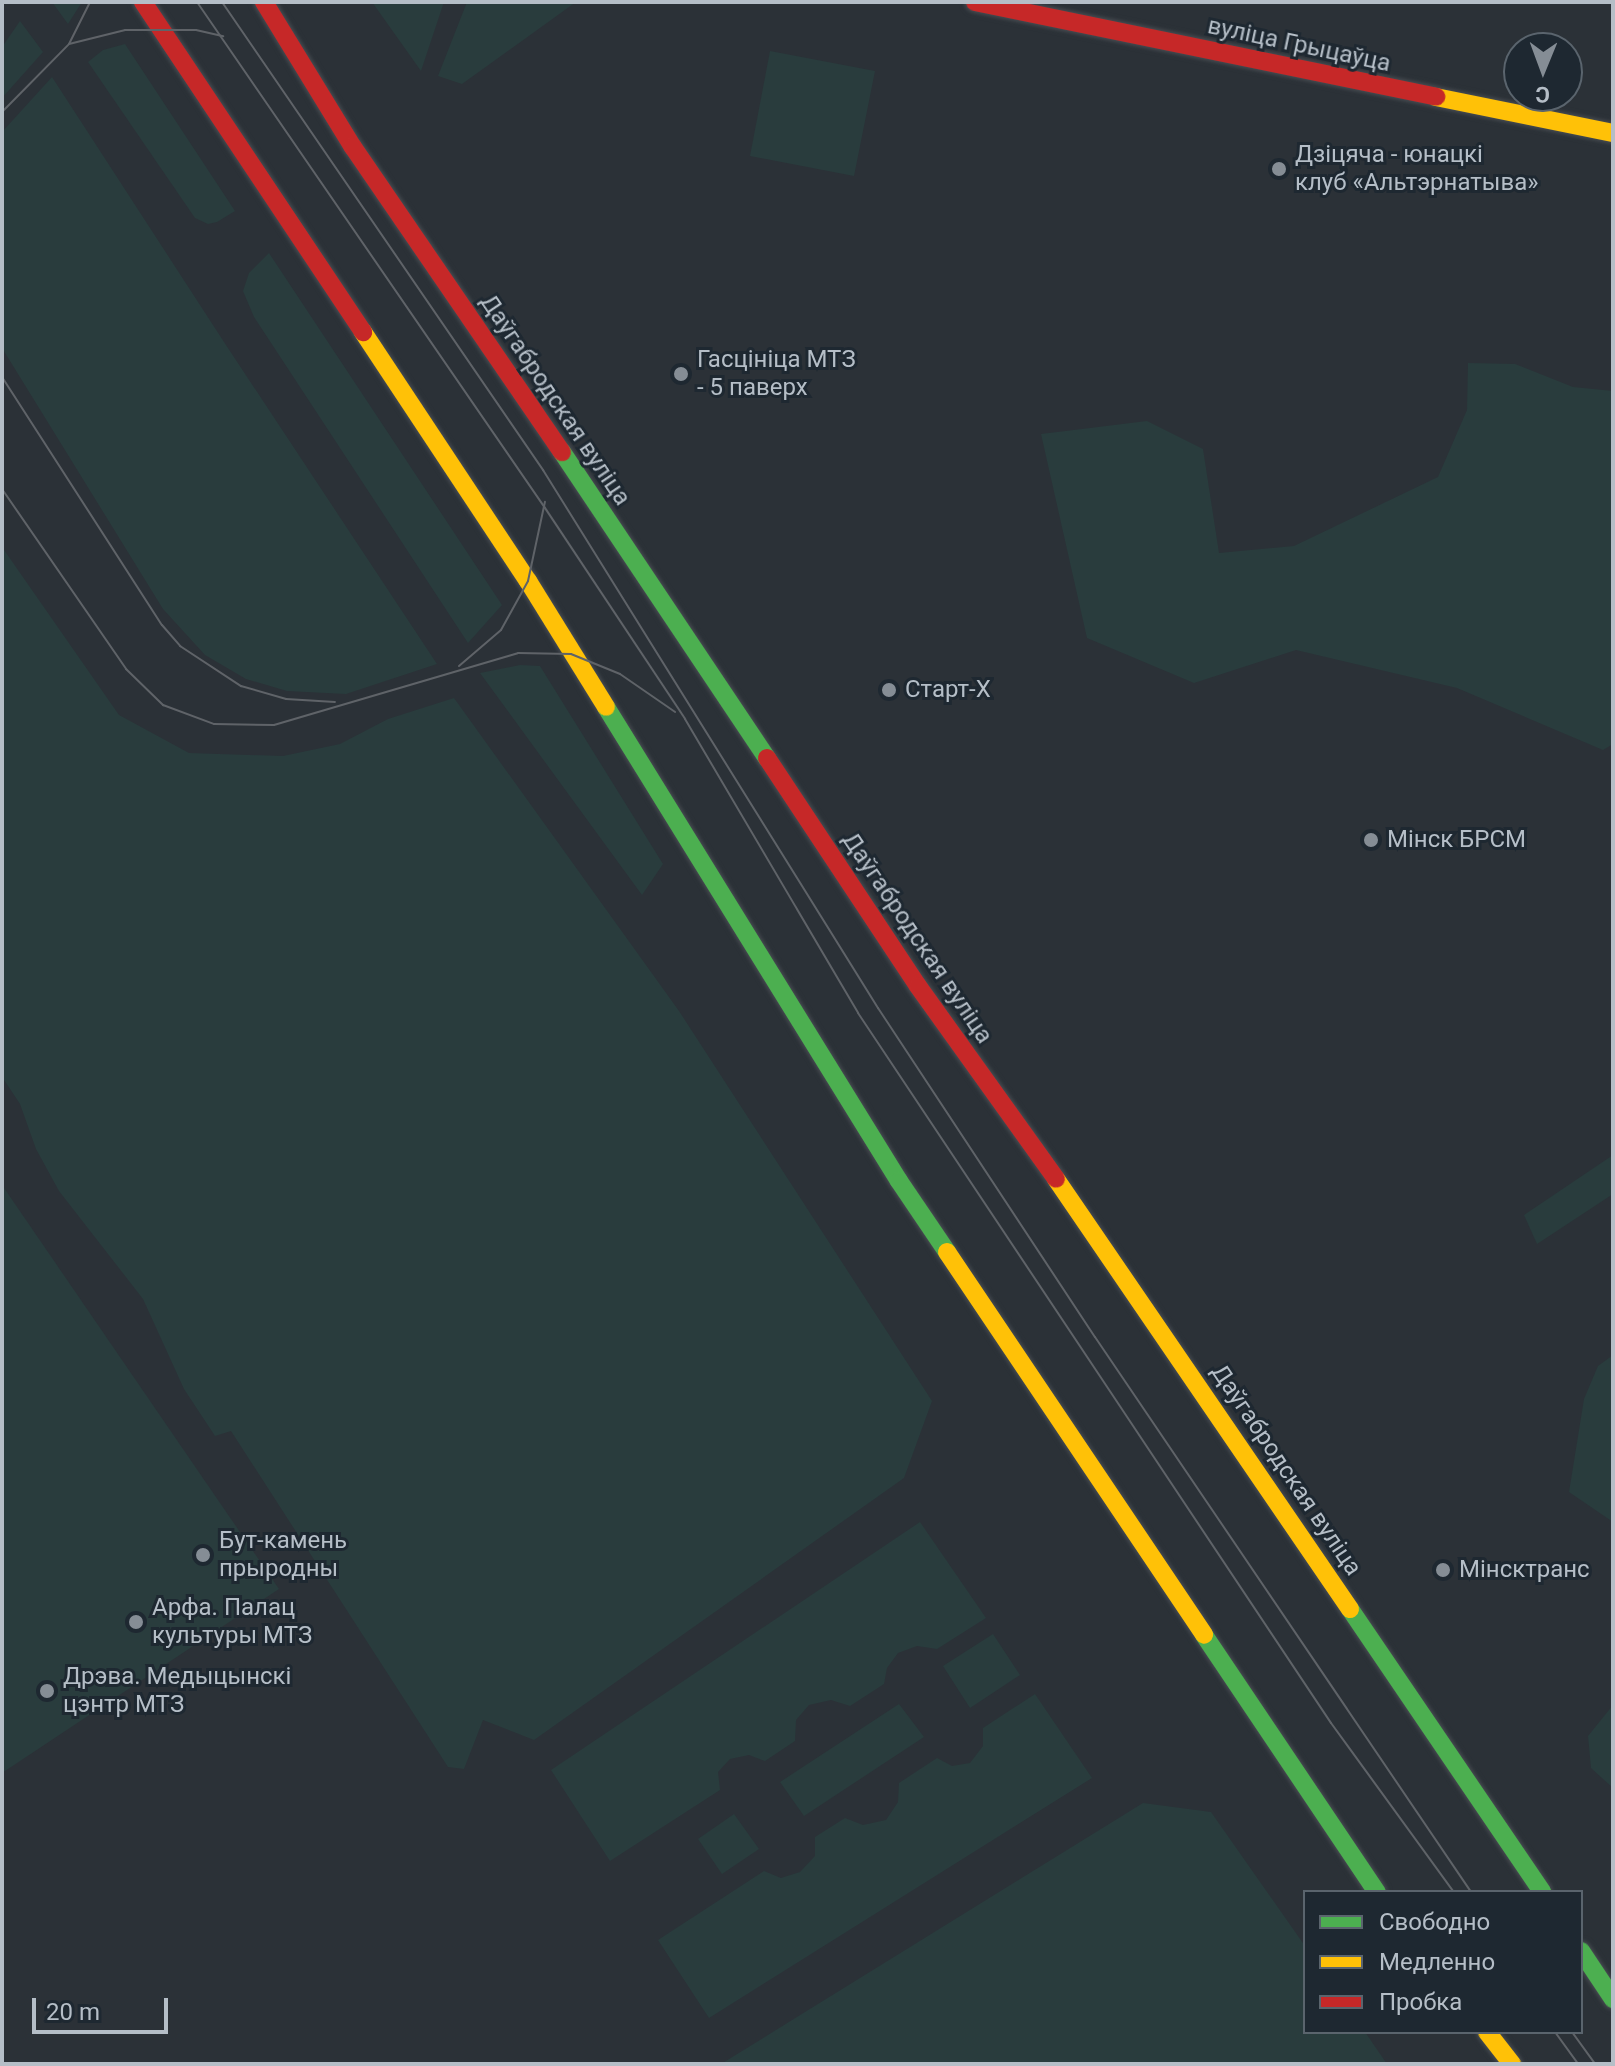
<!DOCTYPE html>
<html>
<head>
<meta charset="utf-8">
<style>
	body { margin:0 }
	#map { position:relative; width:1615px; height:2066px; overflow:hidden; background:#2b3137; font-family:Roboto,sans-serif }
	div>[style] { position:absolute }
	.green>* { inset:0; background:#293c3d }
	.roads { filter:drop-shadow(0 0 2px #484d52) drop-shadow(0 0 2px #484d52) }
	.fast>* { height:18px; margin:-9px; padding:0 9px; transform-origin:9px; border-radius:9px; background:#4caf50 }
	.slow>* { height:18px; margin:-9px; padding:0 9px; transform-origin:9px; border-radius:9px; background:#ffc107 }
	.jam>* { height:18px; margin:-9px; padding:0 9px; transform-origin:9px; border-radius:9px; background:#c62828 }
	.tram>* { height:2px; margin:-1px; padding:0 1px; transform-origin:1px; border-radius:1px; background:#5f6368 }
	.dots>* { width:22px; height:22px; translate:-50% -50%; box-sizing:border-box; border:4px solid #1e2831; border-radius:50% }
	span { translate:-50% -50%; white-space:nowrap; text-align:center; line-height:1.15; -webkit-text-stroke:6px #1e2831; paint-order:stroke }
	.street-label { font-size:24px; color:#b5bec7 }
	.poi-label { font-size:24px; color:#b5bec7 }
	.left { translate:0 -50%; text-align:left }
	.frame { position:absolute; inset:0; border:4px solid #b5bec7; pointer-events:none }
	.legend { position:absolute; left:1303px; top:1890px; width:280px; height:144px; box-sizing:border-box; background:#1e2831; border:2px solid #5a646d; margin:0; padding:10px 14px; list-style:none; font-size:24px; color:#b5bec7 }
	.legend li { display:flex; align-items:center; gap:16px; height:40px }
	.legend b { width:40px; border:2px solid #5a646d }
	.north { position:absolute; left:1503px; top:32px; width:80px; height:80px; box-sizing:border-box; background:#1e2831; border:2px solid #5a646d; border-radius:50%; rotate:181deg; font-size:22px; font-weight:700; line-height:32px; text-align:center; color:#b5bec7 }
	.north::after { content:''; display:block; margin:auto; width:28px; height:36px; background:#858d95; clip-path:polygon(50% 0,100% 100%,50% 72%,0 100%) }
	.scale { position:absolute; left:32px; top:1998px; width:136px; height:36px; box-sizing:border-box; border:4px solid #b5bec7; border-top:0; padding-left:10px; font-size:24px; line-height:28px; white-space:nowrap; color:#b5bec7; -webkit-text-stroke:6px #1e2831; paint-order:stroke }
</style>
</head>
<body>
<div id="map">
	<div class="green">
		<i style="clip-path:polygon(52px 2px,82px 2px,68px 24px)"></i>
		<i style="clip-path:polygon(372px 2px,444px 2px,421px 71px)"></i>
		<i style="clip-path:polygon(467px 2px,576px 2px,462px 84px,438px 76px)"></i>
		<i style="clip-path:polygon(20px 21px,43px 52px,2px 98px,2px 47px)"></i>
		<i style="clip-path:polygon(125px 44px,235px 211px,217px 222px,208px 224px,195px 218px,88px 62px,103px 50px)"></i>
		<i style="clip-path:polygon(770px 51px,875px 71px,854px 176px,750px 156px)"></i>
		<i style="clip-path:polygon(52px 77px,224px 342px,437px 664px,346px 694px,287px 691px,246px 679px,205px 655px,163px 609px,2px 348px,2px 132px)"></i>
		<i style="clip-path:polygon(269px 253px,502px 605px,468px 643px,254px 317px,243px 291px,249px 273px)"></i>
		<i style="clip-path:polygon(1468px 363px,1515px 364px,1573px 387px,1613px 391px,1613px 744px,1603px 750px,1457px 688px,1296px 650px,1194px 683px,1087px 638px,1041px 434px,1147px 421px,1203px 449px,1219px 553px,1294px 546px,1438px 477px,1467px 410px)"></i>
		<i style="clip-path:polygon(2px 547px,119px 715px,189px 753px,283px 756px,340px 744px,388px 719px,454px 698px,679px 1011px,932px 1401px,904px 1478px,534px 1740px,483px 1720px,464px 1769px,448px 1767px,231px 1431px,215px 1436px,184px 1389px,143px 1299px,59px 1191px,36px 1149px,20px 1104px,2px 1077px)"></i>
		<i style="clip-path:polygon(520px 665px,540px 666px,663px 864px,642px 895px,480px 673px)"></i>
		<i style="clip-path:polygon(1613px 1155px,1613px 1194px,1537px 1244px,1524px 1215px)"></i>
		<i style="clip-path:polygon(2px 1185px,279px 1589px,2px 1773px)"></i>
		<i style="clip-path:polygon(1613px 1355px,1613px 1522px,1569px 1492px,1584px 1399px,1598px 1366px)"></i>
		<i style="clip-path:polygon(920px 1522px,986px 1618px,937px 1649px,917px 1646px,898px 1653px,887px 1668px,884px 1684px,850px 1706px,831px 1700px,809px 1705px,796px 1720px,795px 1741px,765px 1761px,749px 1755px,730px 1759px,718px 1772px,720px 1790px,610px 1861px,551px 1770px)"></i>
		<i style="clip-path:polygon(993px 1634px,1020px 1675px,970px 1708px,943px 1666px)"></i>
		<i style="clip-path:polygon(1035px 1694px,1092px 1778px,709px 2018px,658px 1940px,764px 1871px,781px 1878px,800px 1872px,815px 1856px,815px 1837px,845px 1818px,863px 1825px,886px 1820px,898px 1802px,899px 1783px,937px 1758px,952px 1766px,970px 1763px,983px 1746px,983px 1728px)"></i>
		<i style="clip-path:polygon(899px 1704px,924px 1737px,804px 1816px,780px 1782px)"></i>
		<i style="clip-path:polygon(1613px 1705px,1613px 1788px,1591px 1768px,1588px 1736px)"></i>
		<i style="clip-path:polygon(1143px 1803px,1211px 1812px,1305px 1946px,1305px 2032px,1365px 2032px,1387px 2064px,721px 2064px)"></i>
		<i style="clip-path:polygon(734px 1814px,759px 1849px,722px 1874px,698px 1839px)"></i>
	</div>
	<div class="roads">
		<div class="fast">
			<i style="left:562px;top:452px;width:368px;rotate:56.2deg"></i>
			<i style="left:606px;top:707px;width:557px;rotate:58.28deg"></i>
			<i style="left:899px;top:1181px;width:86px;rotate:55.9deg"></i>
			<i style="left:1350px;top:1609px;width:342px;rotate:55.8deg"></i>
			<i style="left:1204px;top:1635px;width:310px;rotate:56.1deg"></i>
			<i style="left:1581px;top:1951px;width:58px;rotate:56.3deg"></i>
		</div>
		<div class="slow">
			<i style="left:1436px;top:97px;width:181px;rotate:11.5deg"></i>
			<i style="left:363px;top:332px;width:299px;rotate:56.5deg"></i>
			<i style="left:528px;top:581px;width:148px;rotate:58.2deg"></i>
			<i style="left:1056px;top:1179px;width:521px;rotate:55.64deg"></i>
			<i style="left:947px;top:1252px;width:461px;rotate:56.1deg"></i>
			<i style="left:1487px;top:2032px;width:41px;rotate:52deg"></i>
		</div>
		<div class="jam">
			<i style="left:143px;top:2px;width:397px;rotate:56.3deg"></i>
			<i style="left:264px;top:2px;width:170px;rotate:58.5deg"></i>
			<i style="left:353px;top:147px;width:370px;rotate:55.6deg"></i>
			<i style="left:975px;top:2px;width:471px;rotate:11.6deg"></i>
			<i style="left:767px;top:758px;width:273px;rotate:56.5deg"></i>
			<i style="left:918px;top:986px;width:237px;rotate:54.4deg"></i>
		</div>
	</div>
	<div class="tram">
		<i style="left:197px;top:2px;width:614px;rotate:55.48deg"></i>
		<i style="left:545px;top:508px;width:253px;rotate:56.4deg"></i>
		<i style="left:685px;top:719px;width:341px;rotate:59.5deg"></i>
		<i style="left:858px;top:1013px;width:853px;rotate:56.33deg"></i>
		<i style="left:1331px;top:1723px;width:209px;rotate:54deg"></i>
		<i style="left:222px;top:2px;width:568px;rotate:55.55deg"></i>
		<i style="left:543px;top:470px;width:634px;rotate:58.09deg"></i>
		<i style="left:878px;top:1008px;width:394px;rotate:56.6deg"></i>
		<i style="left:1095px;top:1337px;width:670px;rotate:55.88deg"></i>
		<i style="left:69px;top:44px;width:58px;rotate:-14deg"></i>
		<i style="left:125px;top:30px;width:71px"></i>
		<i style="left:196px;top:30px;width:28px;rotate:13deg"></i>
		<i style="left:2px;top:112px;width:95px;rotate:-45.4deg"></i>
		<i style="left:69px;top:44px;width:47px;rotate:-63.4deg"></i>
		<i style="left:2px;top:377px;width:295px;rotate:57.2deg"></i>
		<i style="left:162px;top:625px;width:28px;rotate:49deg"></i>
		<i style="left:180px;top:646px;width:73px;rotate:33.3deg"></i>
		<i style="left:241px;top:686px;width:47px;rotate:16.1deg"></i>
		<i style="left:286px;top:699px;width:49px;rotate:3.5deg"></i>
		<i style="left:2px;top:489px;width:219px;rotate:55.4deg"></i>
		<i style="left:126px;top:669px;width:52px;rotate:44.2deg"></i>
		<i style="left:163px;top:705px;width:54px;rotate:20.4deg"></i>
		<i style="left:214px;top:724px;width:60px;rotate:1deg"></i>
		<i style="left:274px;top:725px;width:254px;rotate:-16.4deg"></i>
		<i style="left:518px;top:653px;width:53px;rotate:1.1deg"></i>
		<i style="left:571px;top:654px;width:53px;rotate:22.2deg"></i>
		<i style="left:620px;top:674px;width:67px;rotate:34.6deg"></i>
		<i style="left:459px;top:666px;width:55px;rotate:-40.6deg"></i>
		<i style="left:501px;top:630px;width:56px;rotate:-61.1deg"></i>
		<i style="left:528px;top:581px;width:81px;rotate:-77.9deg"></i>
		<i style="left:1555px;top:2032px;width:39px;rotate:54deg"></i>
		<i style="left:1572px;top:2032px;width:39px;rotate:54deg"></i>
	</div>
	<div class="dots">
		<i style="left:1279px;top:169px;background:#858d95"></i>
		<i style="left:681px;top:374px;background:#858d95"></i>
		<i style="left:889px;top:690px;background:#858d95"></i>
		<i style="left:1371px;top:840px;background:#858d95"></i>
		<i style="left:203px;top:1555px;background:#858d95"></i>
		<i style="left:1443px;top:1570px;background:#858d95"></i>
		<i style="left:136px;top:1622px;background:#858d95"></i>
		<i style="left:47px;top:1691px;background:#858d95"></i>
	</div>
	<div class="street-label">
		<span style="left:1299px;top:45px;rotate:12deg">вуліца Грыцаўца</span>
		<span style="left:555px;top:400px;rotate:56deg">Даўгабродская вуліца</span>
		<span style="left:917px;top:938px;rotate:56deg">Даўгабродская вуліца</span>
		<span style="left:1286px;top:1470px;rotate:56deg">Даўгабродская вуліца</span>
	</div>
	<div class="poi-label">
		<span class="left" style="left:1295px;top:169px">Дзіцяча - юнацкі<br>клуб «Альтэрнатыва»</span>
		<span class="left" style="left:697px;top:374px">Гасцініца МТЗ<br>- 5 паверх</span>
		<span class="left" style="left:905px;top:690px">Старт-X</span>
		<span class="left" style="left:1387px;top:840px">Мінск БРСМ</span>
		<span class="left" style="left:219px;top:1555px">Бут-камень<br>прыродны</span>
		<span class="left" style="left:1459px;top:1570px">Мінсктранс</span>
		<span class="left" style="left:152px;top:1622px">Арфа. Палац<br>культуры МТЗ</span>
		<span class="left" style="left:63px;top:1691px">Дрэва. Медыцынскі<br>цэнтр МТЗ</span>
	</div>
	<div class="frame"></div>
	<ul class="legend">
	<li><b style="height:10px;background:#4caf50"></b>Свободно</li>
	<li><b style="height:10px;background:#ffc107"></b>Медленно</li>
	<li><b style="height:10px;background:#c62828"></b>Пробка</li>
	</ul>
	<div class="north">С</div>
	<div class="scale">20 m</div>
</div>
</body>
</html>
